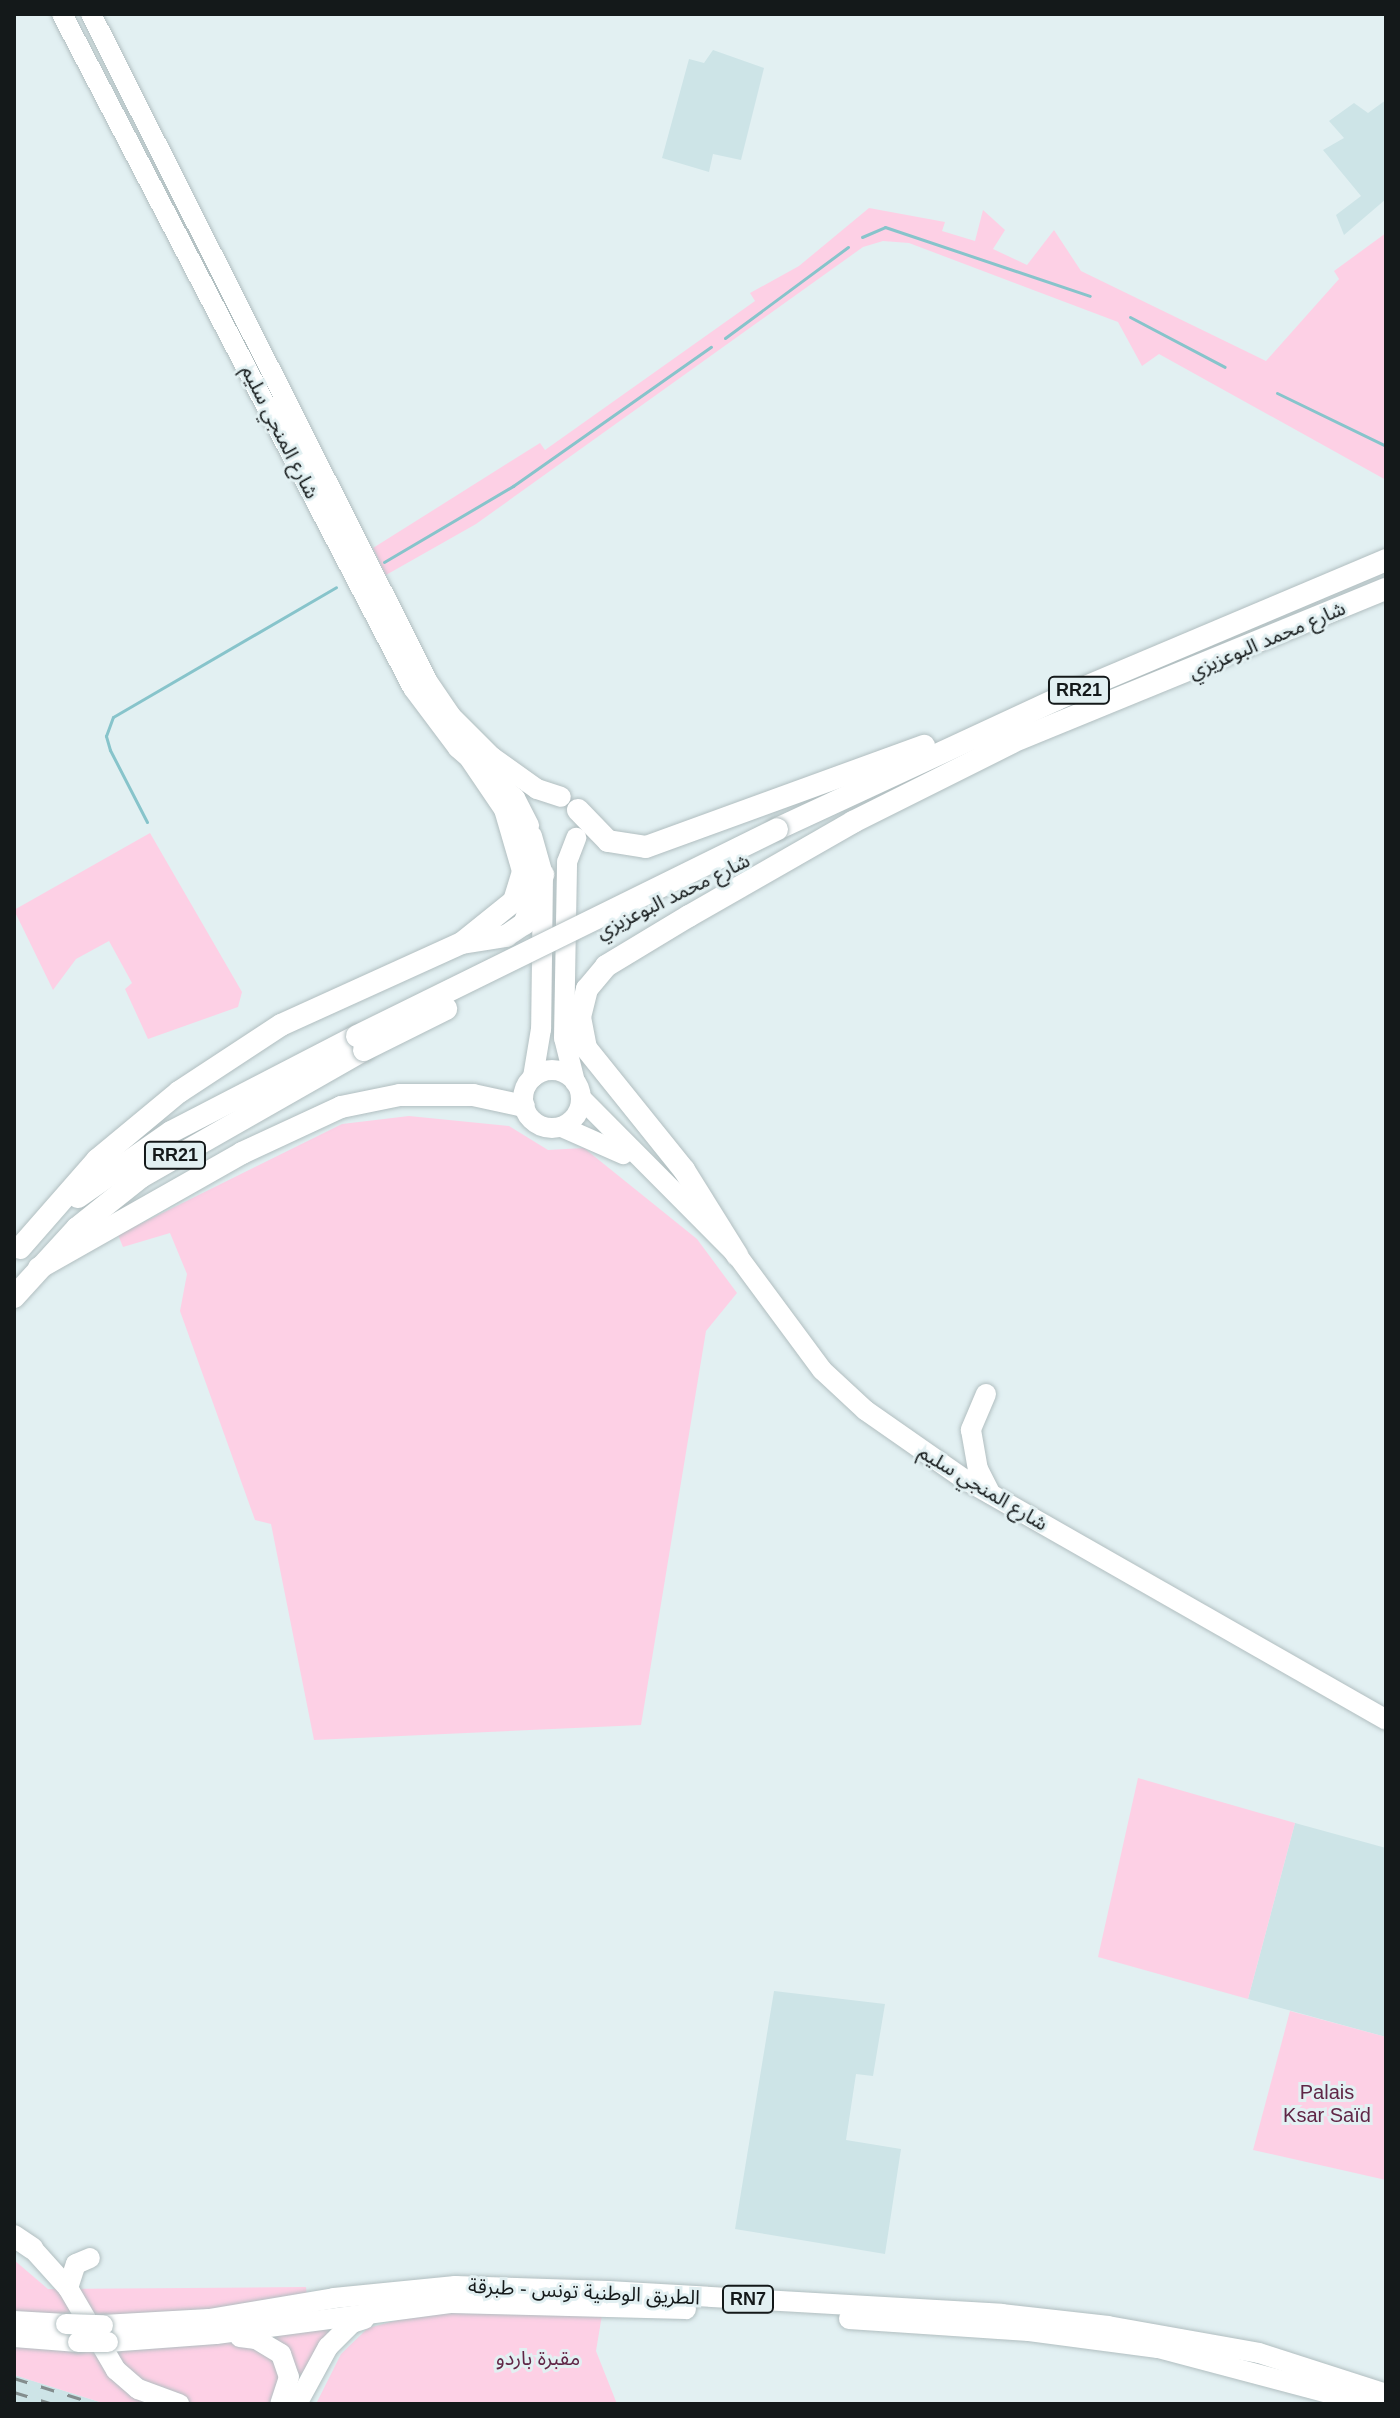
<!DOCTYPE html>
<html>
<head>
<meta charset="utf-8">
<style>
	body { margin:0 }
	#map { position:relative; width:1400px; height:2418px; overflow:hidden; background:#e2f0f2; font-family:Arial,"Noto Sans Arabic",sans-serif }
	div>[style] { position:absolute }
	.built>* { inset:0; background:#cde4e7 }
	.green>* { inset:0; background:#fdd0e5 }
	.stream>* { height:3px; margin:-1.5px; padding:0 1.5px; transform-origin:1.5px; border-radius:1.5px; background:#87c4cb }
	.roads { filter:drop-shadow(0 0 2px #b1bec0) drop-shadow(0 0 2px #b1bec0) }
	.major>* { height:20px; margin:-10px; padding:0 10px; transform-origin:10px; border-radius:10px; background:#fff }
	.major>.ring { margin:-10px; padding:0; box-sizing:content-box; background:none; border:20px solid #fff; border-radius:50% }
	.highway>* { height:22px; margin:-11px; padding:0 11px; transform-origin:11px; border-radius:11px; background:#fff }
	.rail>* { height:3px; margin-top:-1.5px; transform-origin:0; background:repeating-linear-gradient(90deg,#838d8e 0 14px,transparent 0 28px) }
	.bridges { filter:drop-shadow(0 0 2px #b1bec0) drop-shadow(0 0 2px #b1bec0) }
	.major-bridge>* { height:20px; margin:-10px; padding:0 10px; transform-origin:10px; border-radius:10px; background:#fff }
	.highway-bridge>* { height:22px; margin:-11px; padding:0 11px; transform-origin:11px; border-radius:11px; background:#fff }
	span { translate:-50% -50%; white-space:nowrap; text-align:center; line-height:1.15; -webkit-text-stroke:6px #e2f0f2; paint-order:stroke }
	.shield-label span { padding:2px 6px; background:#e2f0f2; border:2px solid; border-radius:6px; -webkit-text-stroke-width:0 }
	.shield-label { font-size:18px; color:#14191a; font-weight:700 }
	.street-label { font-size:20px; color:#14191a }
	.park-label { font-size:20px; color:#602646 }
	.frame { position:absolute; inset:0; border:16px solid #14191a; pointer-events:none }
</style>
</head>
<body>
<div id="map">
	<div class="built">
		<i style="clip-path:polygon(713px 50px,764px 68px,741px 160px,713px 154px,709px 172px,662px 158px,689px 59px,704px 63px)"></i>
		<i style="clip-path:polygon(1386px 100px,1386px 199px,1344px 235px,1336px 215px,1361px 196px,1323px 150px,1344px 138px,1329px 121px,1354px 103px,1368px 113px)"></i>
		<i style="clip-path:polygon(1295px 1823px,1386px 1848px,1386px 2037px,1248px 1999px)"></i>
		<i style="clip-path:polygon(774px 1991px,885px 2004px,873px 2076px,856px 2074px,846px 2140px,901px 2149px,885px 2254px,735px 2229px)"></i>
		<i style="clip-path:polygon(14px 2375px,106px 2404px,16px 2404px)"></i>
	</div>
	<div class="green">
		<i style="clip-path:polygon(869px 208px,945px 222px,942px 231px,975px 241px,983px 210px,1005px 230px,993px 249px,1027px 265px,1054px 230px,1081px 271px,1266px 361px,1339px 279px,1334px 271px,1386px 233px,1386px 480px,1159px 354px,1142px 366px,1118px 322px,909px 243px,883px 241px,863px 247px,476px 524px,386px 575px,373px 548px,540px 443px,545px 450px,755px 301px,750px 293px,799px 266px)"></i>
		<i style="clip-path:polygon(150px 833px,242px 992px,238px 1007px,148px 1039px,125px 989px,132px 983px,109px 941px,76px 959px,53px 990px,14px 910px)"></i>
		<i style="clip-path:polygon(409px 1116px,509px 1126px,548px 1150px,584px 1148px,697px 1239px,737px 1293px,706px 1331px,641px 1725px,314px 1740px,271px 1524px,255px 1520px,180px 1311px,187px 1274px,170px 1233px,123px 1247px,118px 1235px,342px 1124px)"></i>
		<i style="clip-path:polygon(1138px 1778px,1295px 1823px,1248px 1999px,1098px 1957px)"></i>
		<i style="clip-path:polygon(1290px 2011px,1386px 2037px,1386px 2180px,1253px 2150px)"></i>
		<i style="clip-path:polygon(14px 2260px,48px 2289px,306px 2287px,310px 2324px,357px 2328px,340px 2345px,307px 2404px,106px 2404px,14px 2375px)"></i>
		<i style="clip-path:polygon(509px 2310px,602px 2315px,596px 2351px,617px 2404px,316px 2404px,341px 2354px,368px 2328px,417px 2315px)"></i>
	</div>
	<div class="stream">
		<i style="left:862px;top:237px;width:25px;rotate:-23deg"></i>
		<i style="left:885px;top:227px;width:216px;rotate:18.6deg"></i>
		<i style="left:1130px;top:317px;width:107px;rotate:27.8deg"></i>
		<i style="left:725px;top:338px;width:153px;rotate:-36.5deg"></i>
		<i style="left:1277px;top:393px;width:121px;rotate:25.9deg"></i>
		<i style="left:384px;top:562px;width:150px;rotate:-30.5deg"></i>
		<i style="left:513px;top:486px;width:242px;rotate:-35.1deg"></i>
		<i style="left:147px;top:822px;width:81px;rotate:-117.2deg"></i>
		<i style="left:110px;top:750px;width:15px;rotate:-106deg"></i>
		<i style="left:106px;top:736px;width:20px;rotate:-70deg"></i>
		<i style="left:113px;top:717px;width:258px;rotate:-30.2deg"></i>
	</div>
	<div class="roads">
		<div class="major">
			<i style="left:62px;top:14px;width:760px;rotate:62.49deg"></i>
			<i style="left:413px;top:688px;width:75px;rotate:53.1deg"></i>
			<i style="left:458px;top:748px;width:76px;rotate:41.3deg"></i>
			<i style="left:515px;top:798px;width:31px;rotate:63deg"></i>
			<i style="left:91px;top:14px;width:748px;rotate:63.23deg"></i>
			<i style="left:428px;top:682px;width:41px;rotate:55.9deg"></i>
			<i style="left:451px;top:716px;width:58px;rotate:45deg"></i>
			<i style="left:492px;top:757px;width:55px;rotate:35.4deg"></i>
			<i style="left:537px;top:789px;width:25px;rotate:18deg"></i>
			<i style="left:532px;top:836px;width:41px;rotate:74.2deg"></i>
			<i style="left:543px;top:875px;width:154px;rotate:90.7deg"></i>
			<i style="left:541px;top:1029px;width:49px;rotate:99.5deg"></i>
			<i class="ring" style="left:523px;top:1070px;width:38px;height:38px"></i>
			<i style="left:575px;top:1082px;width:45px;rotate:-104deg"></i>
			<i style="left:564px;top:1038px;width:176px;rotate:-89deg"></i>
			<i style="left:567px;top:862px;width:26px;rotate:-69deg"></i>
			<i style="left:581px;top:1098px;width:221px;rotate:45.2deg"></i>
			<i style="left:737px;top:1255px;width:143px;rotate:53.5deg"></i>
			<i style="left:822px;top:1370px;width:59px;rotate:42.9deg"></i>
			<i style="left:865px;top:1410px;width:121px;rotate:34.9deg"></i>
			<i style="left:964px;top:1479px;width:486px;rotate:29.7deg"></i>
			<i style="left:562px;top:1127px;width:67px;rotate:23.9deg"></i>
			<i style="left:986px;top:1394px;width:39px;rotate:113deg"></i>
			<i style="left:971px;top:1430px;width:40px;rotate:80deg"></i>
			<i style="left:978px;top:1469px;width:28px;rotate:63deg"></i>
			<i style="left:32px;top:2248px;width:54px;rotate:48deg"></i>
			<i style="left:68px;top:2288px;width:95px;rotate:59.7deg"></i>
			<i style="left:116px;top:2370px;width:29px;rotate:41deg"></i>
			<i style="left:138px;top:2389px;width:44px;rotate:20.1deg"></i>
			<i style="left:68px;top:2288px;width:25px;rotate:-72deg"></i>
			<i style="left:76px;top:2264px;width:15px;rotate:-23deg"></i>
			<i style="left:849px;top:2319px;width:180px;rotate:3.8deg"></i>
			<i style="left:1029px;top:2331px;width:130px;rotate:7.5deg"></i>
			<i style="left:1158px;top:2348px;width:219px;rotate:14.8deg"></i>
			<i style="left:14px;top:2321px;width:52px;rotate:3.3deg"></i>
			<i style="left:103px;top:2325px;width:106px;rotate:-3.2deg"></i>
			<i style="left:209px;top:2319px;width:127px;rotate:-9.5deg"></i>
			<i style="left:334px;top:2298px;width:122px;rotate:-5.7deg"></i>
			<i style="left:455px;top:2286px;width:153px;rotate:1.9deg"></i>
			<i style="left:608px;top:2291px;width:394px;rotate:3.3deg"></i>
			<i style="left:1001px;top:2314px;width:108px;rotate:6.4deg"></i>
			<i style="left:1108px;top:2326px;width:153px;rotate:10.1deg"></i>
			<i style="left:1259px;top:2353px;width:133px;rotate:17.9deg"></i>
			<i style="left:14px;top:2337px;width:64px;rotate:4.5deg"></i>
			<i style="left:240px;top:2337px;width:16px;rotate:7deg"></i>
			<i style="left:256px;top:2339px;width:29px;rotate:31deg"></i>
			<i style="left:281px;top:2354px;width:24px;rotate:71deg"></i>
			<i style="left:289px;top:2377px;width:28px;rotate:108deg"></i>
			<i style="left:108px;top:2342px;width:108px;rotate:-4.2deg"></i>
			<i style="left:216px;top:2334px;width:238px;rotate:-7.5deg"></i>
			<i style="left:452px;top:2303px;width:234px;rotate:1.5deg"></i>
			<i style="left:297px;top:2404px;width:65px;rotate:-61.5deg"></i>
			<i style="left:328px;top:2347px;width:34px;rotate:-45deg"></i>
			<i style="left:352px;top:2323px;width:13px;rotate:-18deg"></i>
		</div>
		<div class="highway">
			<i style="left:1000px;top:747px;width:417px;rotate:-22.3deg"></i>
			<i style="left:578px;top:810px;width:43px;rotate:45.9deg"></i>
			<i style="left:608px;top:841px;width:38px;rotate:9deg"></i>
			<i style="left:646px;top:847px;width:296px;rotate:-20deg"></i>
			<i style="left:777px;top:829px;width:309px;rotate:-24.9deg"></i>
			<i style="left:1057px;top:699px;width:357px;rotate:-22.9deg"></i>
			<i style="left:463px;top:942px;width:65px;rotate:-38.8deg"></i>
			<i style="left:514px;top:901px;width:31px;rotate:-73deg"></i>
			<i style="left:523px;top:871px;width:65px;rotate:-106.2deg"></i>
			<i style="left:505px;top:809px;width:60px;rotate:-124.2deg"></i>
			<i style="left:78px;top:1197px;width:113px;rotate:-35deg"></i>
			<i style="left:171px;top:1132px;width:209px;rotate:-27.3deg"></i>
			<i style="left:20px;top:1248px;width:117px;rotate:-48.8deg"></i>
			<i style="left:97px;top:1160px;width:107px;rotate:-39.7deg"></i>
			<i style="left:179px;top:1092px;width:122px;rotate:-33.3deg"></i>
			<i style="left:281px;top:1025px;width:199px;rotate:-24.4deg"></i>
			<i style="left:462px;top:943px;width:45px;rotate:-9deg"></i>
			<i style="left:506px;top:936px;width:22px;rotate:-34deg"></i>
			<i style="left:524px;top:924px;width:53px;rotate:-68.8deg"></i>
			<i style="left:737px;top:1255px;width:100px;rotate:-121.9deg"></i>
			<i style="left:684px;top:1170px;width:156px;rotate:-128.8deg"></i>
			<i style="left:586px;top:1048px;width:32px;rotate:-101deg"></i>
			<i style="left:580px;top:1017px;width:29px;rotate:-76deg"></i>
			<i style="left:587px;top:989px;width:30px;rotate:-50deg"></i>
			<i style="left:606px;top:966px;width:97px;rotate:-31.1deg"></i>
			<i style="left:689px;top:916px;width:189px;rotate:-29.8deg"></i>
			<i style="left:853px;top:822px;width:177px;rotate:-26.6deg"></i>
			<i style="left:39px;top:1268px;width:233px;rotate:-29.5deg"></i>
			<i style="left:242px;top:1153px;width:109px;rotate:-24.9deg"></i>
			<i style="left:341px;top:1107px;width:60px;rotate:-11.5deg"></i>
			<i style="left:400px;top:1095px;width:73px"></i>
			<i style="left:473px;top:1095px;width:52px;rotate:12.2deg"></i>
			<i style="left:14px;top:1297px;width:93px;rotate:-47.6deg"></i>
			<i style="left:77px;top:1228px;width:82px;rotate:-38.6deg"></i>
			<i style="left:141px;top:1177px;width:257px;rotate:-29.7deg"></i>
			<i style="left:14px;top:2236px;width:22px;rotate:34deg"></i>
		</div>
	</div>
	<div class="rail">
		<i style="left:14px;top:2378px;width:87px;rotate:17.4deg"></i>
		<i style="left:14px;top:2392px;width:41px;rotate:17.1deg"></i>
	</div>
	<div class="bridges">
		<div class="major-bridge">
			<i style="left:66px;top:2324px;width:37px;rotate:2deg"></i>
			<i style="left:78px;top:2342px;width:30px"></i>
		</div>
		<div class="highway-bridge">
			<i style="left:357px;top:1036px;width:468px;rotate:-26.2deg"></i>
			<i style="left:364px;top:1050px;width:92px;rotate:-26.6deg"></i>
		</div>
	</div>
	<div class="shield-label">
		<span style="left:1079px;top:690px">RR21</span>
		<span style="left:175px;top:1155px">RR21</span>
		<span style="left:748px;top:2299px">RN7</span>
	</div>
	<div class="street-label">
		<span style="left:280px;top:432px;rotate:63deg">شارع المنجي سليم</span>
		<span style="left:1267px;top:640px;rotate:-23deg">شارع محمد البوعزيزي</span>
		<span style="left:673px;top:896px;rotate:-26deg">شارع محمد البوعزيزي</span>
		<span style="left:983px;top:1488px;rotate:31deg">شارع المنجي سليم</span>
		<span style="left:584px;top:2292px;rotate:3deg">الطريق الوطنية تونس - طبرقة</span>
	</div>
	<div class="park-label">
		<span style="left:1327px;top:2104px">Palais<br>Ksar Saïd</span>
		<span style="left:538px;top:2358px">مقبرة باردو</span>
	</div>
	<div class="frame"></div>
</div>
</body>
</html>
